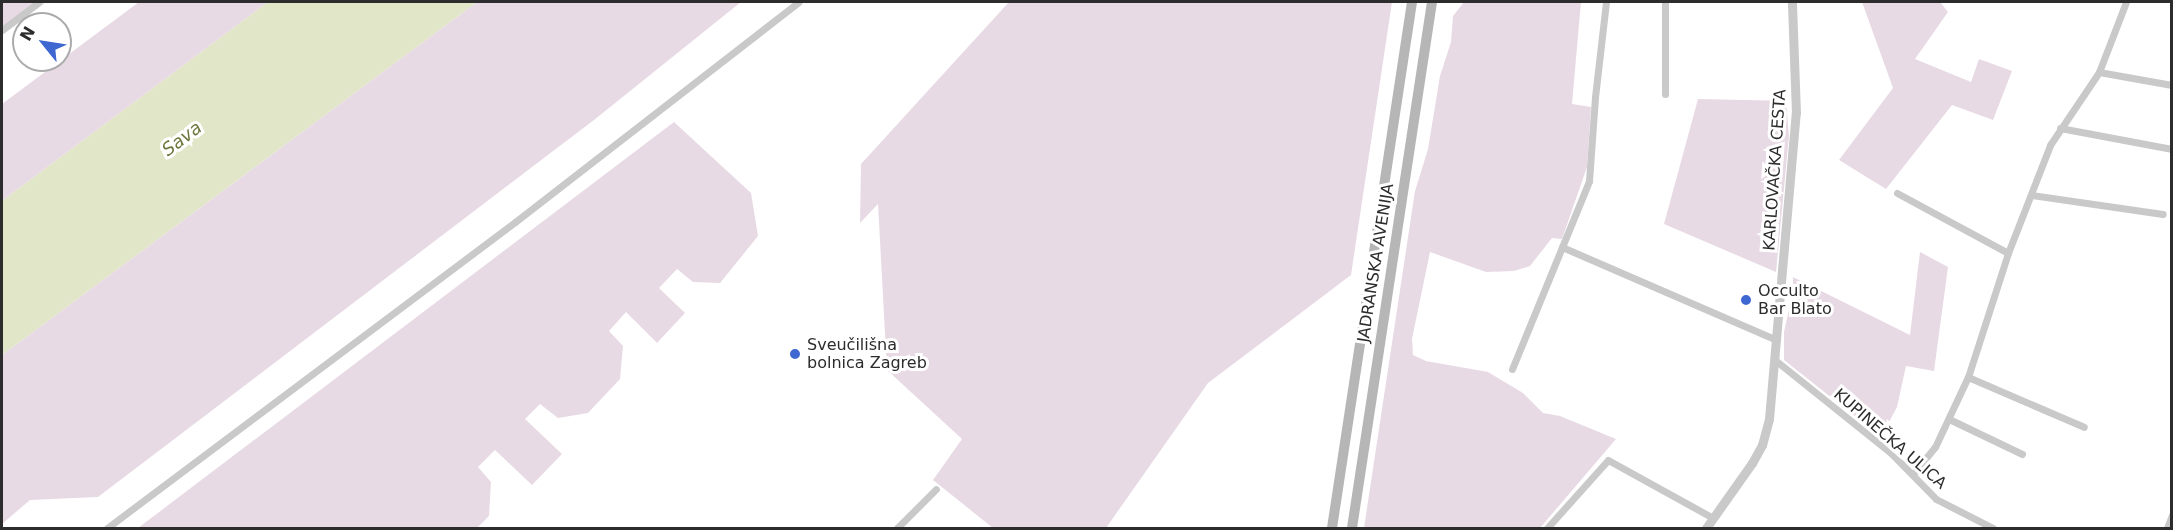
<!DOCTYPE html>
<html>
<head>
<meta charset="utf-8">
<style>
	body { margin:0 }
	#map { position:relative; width:2173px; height:530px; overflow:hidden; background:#fff; font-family:"DejaVu Sans",sans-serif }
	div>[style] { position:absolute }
	.green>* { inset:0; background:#e8dae4 }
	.water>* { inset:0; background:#e1e6c8 }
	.minor>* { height:7px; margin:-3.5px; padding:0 3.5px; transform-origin:3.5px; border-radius:3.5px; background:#c9c9c9 }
	.tertiary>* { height:9px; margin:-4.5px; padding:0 4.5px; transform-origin:4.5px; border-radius:4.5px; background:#c9c9c9 }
	.secondary>* { height:10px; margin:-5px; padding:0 5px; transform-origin:5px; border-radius:5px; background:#b6b6b6 }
	.dots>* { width:16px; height:16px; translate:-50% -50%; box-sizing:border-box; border:3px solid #fff; border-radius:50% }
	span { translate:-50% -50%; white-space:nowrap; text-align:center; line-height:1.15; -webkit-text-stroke:6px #fff; paint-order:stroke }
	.street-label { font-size:16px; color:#2c2c2c }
	.poi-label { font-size:16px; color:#2c2c2c }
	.left { translate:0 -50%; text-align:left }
	.water-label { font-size:18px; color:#6e783e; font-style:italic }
	.frame { position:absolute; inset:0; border:3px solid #2c2c2c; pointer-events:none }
	.north { position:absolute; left:12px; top:12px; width:60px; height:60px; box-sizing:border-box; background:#fff; border:2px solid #ababab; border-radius:50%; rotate:300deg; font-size:16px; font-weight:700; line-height:24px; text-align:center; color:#2c2c2c }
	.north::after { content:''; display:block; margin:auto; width:21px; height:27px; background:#3f67d1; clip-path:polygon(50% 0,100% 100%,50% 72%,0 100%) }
</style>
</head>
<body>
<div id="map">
	<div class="green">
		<i style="clip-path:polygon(2px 2px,46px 2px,2px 35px)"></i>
		<i style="clip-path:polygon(139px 2px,268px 2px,2px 201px,2px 104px)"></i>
		<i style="clip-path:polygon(477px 2px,741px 2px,594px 120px,98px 497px,30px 500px,2px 524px,2px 355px)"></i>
		<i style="clip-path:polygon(1009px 2px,1392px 2px,1351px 275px,1208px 383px,1106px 528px,993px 528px,933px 480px,962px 439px,887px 370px,878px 204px,860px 223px,861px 164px)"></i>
		<i style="clip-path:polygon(1464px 2px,1581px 2px,1572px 104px,1591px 107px,1587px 167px,1562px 239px,1552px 238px,1530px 266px,1514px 271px,1486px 272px,1430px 252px,1412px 339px,1413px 355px,1426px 361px,1488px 372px,1523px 393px,1543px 413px,1560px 416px,1616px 439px,1540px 528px,1364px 528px,1415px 191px,1428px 149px,1440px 76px,1451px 42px,1453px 16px)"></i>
		<i style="clip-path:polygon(1862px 2px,1940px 2px,1948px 12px,1915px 59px,1971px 82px,1979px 59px,2012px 71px,1993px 120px,1952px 105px,1886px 189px,1839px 160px,1893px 88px)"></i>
		<i style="clip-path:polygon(1698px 99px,1786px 101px,1789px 136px,1776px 272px,1664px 224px)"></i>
		<i style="clip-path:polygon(674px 122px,751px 193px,758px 236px,720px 283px,693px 282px,677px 269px,659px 288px,685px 313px,657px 343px,626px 312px,609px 331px,623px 346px,620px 379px,588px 413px,558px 418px,540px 404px,525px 419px,562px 454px,532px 485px,495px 450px,478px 467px,491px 482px,489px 516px,477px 528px,138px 528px)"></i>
		<i style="clip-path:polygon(1920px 252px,1948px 267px,1934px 371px,1906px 366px,1897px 407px,1881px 437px,1784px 360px,1784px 332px,1793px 292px,1793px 277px,1910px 335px)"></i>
	</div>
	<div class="water">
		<i style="clip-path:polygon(268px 2px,477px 2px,2px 355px,2px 201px)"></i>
	</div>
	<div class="minor">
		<i style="left:1665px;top:2px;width:92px;rotate:90deg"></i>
		<i style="left:2px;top:30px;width:46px;rotate:-37.1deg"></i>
		<i style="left:2099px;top:72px;width:74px;rotate:10.1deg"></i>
		<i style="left:2060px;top:128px;width:114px;rotate:10.6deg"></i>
		<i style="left:1897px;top:193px;width:126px;rotate:28.4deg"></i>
		<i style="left:2031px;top:195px;width:133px;rotate:8.2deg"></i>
		<i style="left:1562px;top:247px;width:234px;rotate:23.4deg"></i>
		<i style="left:1775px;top:360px;width:147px;rotate:38.7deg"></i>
		<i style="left:1890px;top:452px;width:66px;rotate:45.6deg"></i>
		<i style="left:1936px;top:499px;width:64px;rotate:27deg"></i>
		<i style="left:1512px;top:369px;width:203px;rotate:-67.7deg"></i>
		<i style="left:1589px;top:181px;width:84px;rotate:-85.9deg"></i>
		<i style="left:1595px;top:97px;width:96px;rotate:-83.4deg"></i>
		<i style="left:1968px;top:377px;width:126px;rotate:23.3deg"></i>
		<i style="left:1949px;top:419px;width:81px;rotate:25.6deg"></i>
		<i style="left:1913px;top:474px;width:35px;rotate:-51deg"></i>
		<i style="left:1935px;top:447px;width:77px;rotate:-64.8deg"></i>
		<i style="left:1968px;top:377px;width:130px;rotate:-72.1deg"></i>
		<i style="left:2008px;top:253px;width:116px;rotate:-68.7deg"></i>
		<i style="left:2050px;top:145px;width:88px;rotate:-56.1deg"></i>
		<i style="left:2099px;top:72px;width:75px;rotate:-68.9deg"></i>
		<i style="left:107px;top:528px;width:510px;rotate:-36.87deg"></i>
		<i style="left:515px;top:222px;width:359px;rotate:-37.8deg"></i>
		<i style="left:897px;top:528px;width:55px;rotate:-45deg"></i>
		<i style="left:1547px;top:528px;width:91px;rotate:-48.1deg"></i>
		<i style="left:1608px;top:460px;width:120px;rotate:28.9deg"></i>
		<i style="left:2167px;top:528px;width:14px;rotate:-69deg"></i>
	</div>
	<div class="tertiary">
		<i style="left:1706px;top:528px;width:80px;rotate:-54.7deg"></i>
		<i style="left:1752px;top:463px;width:21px;rotate:-61deg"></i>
		<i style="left:1762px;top:445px;width:27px;rotate:-75deg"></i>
		<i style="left:1769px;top:419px;width:307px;rotate:-85deg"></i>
		<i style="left:1796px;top:113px;width:111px;rotate:-92.1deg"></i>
	</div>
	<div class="secondary">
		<i style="left:1332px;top:528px;width:532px;rotate:-81.35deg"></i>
		<i style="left:1352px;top:528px;width:532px;rotate:-81.35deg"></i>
	</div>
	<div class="dots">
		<i style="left:1746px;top:300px;background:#3f67d1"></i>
		<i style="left:795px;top:354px;background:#3f67d1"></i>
	</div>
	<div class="street-label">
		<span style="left:1775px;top:170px;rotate:-86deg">KARLOVAČKA CESTA</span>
		<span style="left:1376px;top:263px;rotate:-81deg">JADRANSKA AVENIJA</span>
		<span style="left:1890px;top:439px;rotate:41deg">KUPINEČKA ULICA</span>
	</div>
	<div class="poi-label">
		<span class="left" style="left:1758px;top:300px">Occulto<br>Bar Blato</span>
		<span class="left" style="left:807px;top:354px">Sveučilišna<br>bolnica Zagreb</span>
	</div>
	<div class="water-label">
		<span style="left:182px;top:139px;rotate:-37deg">Sava</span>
	</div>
	<div class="frame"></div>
	<div class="north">N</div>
</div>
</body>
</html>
